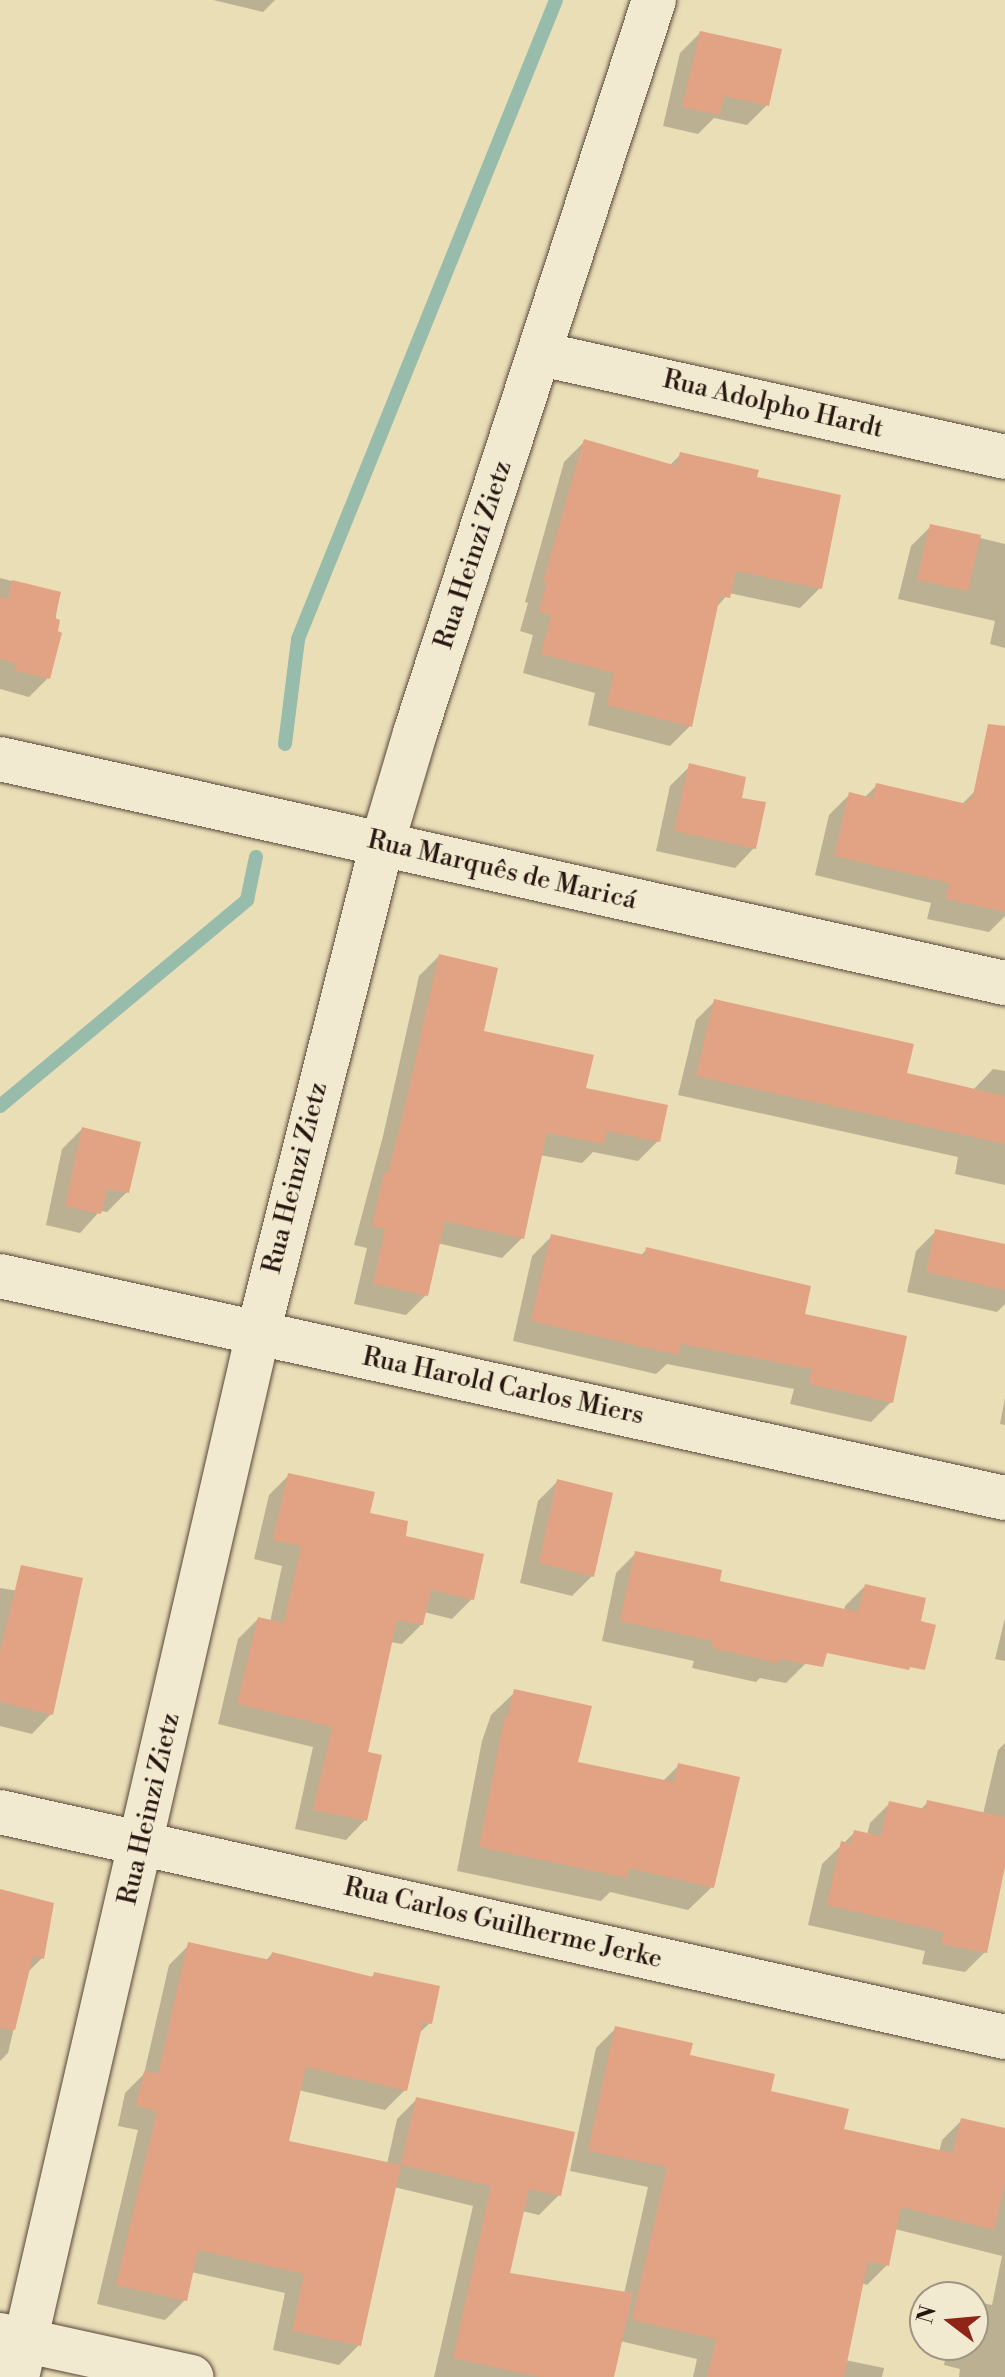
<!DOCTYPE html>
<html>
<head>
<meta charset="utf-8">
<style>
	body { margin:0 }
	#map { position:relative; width:1005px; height:2377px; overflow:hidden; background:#eadeb7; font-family:"Libre Bodoni",serif }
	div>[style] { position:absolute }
	.shadow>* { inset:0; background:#0003 }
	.stream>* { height:14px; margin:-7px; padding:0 7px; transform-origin:7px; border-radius:7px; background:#98bcab }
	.building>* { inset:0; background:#e2a284 }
	.roads { filter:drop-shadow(0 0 2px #584739) drop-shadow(0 0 2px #584739) }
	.minor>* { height:44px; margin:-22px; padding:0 22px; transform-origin:22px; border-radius:22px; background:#f1ead0 }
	span { translate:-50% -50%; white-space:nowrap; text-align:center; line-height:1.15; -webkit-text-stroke:8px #f1ead0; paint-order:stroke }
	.street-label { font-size:26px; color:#27150f }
	.north { position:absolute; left:909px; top:2281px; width:80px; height:80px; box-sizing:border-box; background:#f1ead0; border:2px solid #a09583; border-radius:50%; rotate:286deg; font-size:22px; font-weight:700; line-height:32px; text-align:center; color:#27150f }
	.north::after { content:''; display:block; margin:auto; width:28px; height:36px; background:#8f2418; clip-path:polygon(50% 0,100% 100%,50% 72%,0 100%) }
</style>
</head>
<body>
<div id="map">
	<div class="shadow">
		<i style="clip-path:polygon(213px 0,275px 0,263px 12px)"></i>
		<i style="clip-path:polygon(700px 33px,767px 105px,747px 125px,714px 118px,698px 134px,663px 126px,680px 53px)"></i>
		<i style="clip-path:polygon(584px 442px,669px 466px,681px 454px,755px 479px,820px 588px,800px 608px,729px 593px,715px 609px,690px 726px,670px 746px,588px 725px,595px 693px,523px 673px,533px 635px,520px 631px,528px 603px,525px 602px,564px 462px)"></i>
		<i style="clip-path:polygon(931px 526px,1005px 544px,1005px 648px,990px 644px,995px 621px,898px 599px,911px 546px)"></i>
		<i style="clip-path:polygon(0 578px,59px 593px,48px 678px,29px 697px,0 689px)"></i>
		<i style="clip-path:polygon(690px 766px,740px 799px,754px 848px,735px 868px,656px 851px,670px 786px)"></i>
		<i style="clip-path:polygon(877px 785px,961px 805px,975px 791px,1005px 797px,1005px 916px,989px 932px,927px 919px,931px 903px,815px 875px,829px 815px,849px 795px,864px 798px)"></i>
		<i style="clip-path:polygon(439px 956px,482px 1032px,658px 1141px,638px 1161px,593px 1152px,582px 1163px,540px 1155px,522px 1238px,502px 1258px,437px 1243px,426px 1295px,406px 1315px,354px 1304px,367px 1248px,354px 1245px,383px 1136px,419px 976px)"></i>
		<i style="clip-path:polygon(715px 1001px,904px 1074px,973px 1090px,993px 1069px,1005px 1071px,1005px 1185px,955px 1174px,958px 1157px,678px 1095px,696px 1020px)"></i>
		<i style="clip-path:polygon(82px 1129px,127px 1192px,107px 1212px,100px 1211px,80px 1233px,46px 1225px,62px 1149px)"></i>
		<i style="clip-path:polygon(936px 1231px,1005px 1246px,1005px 1304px,997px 1312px,907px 1292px,916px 1251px)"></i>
		<i style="clip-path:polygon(552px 1236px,640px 1256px,647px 1249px,803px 1315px,891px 1402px,871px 1422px,790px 1404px,794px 1389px,667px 1364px,656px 1374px,513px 1341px,532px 1256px)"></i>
		<i style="clip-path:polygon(1005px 1398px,1005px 1425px,1000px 1424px)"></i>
		<i style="clip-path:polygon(289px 1475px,368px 1514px,404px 1538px,472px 1599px,452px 1619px,424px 1612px,422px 1624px,402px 1644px,390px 1642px,366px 1754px,365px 1820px,346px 1840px,295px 1829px,313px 1747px,218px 1724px,238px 1639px,258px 1619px,270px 1622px,282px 1566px,254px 1559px,269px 1495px)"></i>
		<i style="clip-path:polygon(558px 1481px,592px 1576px,572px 1596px,520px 1583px,538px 1501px)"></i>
		<i style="clip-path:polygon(636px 1553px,717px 1582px,806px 1663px,786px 1683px,760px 1678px,756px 1682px,692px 1668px,694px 1661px,602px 1641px,616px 1573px)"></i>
		<i style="clip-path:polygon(865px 1586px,924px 1599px,837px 1643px,845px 1606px)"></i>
		<i style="clip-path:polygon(0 1588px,76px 1600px,51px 1714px,32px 1734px,0 1726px)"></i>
		<i style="clip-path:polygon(1005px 1618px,1005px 1661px,995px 1659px)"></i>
		<i style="clip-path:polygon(515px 1692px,576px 1763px,662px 1782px,679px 1765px,712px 1887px,688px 1910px,610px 1892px,601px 1901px,457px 1871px,482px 1741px,491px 1715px)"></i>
		<i style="clip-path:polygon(1005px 1743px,1005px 1858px,985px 1952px,965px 1972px,922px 1964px,925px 1951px,808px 1925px,822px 1864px,855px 1832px,867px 1835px,870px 1823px,890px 1803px,920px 1810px,928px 1802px,983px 1814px,998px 1750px)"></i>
		<i style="clip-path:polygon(0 1891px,42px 1958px,27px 1973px,8px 2053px,0 2061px)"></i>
		<i style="clip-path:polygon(189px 1945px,265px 1961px,272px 1954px,370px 1979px,374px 1974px,430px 2023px,417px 2035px,405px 2090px,385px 2110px,298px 2090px,287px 2142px,387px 2164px,397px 2119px,417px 2099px,559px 2195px,539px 2215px,522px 2211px,508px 2274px,624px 2294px,648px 2187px,570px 2171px,596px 2048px,616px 2028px,769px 2092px,842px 2130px,939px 2152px,942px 2140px,961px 2121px,1005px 2130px,1005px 2377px,959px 2377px,960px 2369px,944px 2365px,948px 2345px,973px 2345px,973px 2301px,992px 2305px,1002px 2256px,895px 2229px,887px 2265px,867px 2285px,861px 2283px,845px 2360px,884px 2368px,882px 2377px,693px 2377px,697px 2359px,620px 2341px,612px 2377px,434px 2377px,473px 2206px,394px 2187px,359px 2345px,339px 2365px,273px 2350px,285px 2293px,191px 2272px,185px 2300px,165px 2320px,97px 2304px,138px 2130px,118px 2126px,125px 2093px,144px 2074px,169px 1965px)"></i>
	</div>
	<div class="stream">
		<i style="left:285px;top:744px;width:106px;rotate:-82.9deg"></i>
		<i style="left:298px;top:639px;width:689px;rotate:-68.01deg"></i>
		<i style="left:0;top:1106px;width:322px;rotate:-39.8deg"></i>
		<i style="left:247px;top:900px;width:44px;rotate:-78.2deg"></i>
	</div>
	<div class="building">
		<i style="clip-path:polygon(700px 31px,782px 49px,769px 106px,724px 96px,720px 115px,682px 107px)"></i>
		<i style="clip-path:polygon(584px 439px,677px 466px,680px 452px,759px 470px,757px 477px,841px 495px,822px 589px,736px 571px,730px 598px,720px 596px,692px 727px,607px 705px,614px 673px,541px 654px,551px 615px,539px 611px,547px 583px,543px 582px)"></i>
		<i style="clip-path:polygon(930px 524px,981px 535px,968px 591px,917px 580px)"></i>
		<i style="clip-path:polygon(12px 580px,61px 592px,55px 618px,60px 620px,58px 631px,62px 633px,50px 679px,14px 670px,16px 663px,0 659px,0 597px,8px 599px)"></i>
		<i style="clip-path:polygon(988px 724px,1005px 726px,1005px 912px,946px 899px,949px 883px,834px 856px,849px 792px,873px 798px,876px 783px,967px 804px,968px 799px,972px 800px)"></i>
		<i style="clip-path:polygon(689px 763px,746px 777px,742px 798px,766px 802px,756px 849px,674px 831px)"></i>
		<i style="clip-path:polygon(439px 954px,498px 968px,484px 1031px,594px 1055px,586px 1088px,668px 1105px,660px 1142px,607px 1131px,604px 1144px,547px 1133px,524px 1239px,445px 1221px,428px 1296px,373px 1284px,385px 1229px,372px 1226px,384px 1172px,388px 1173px,403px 1115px)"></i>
		<i style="clip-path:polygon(714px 999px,914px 1044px,907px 1073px,1005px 1096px,1005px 1144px,696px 1076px)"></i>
		<i style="clip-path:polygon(82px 1127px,141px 1142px,129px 1193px,107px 1189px,101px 1214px,65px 1206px)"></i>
		<i style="clip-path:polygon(935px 1229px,1005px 1244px,1005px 1290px,926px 1272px)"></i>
		<i style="clip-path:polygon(551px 1234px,645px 1255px,646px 1247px,811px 1286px,805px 1314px,907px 1336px,893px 1403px,809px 1384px,812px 1369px,681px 1344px,678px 1355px,531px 1321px)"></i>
		<i style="clip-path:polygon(288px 1473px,375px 1492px,370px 1513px,408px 1521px,406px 1536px,484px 1554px,474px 1600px,431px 1590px,423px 1625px,397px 1620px,368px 1752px,382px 1755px,367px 1821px,313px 1810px,332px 1727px,237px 1704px,258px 1617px,284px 1623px,301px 1546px,273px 1540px)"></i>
		<i style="clip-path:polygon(557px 1479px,613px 1493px,594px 1577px,539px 1563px)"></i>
		<i style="clip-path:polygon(635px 1551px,722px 1570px,720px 1581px,858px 1612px,865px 1584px,926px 1598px,921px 1621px,936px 1625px,925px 1670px,910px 1667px,909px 1670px,827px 1653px,823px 1667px,779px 1659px,778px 1663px,711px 1648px,713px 1641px,620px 1621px)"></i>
		<i style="clip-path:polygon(21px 1565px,83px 1578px,53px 1715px,0 1702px,0 1652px)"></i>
		<i style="clip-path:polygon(514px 1689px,592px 1706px,578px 1762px,674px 1782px,678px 1763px,740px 1777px,714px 1888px,629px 1868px,627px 1878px,479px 1847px,505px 1715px,508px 1716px)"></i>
		<i style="clip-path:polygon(927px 1800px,1005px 1817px,1005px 1867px,987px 1953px,941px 1944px,944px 1932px,827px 1905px,841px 1841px,851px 1844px,854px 1830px,881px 1836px,889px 1801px,925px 1809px)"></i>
		<i style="clip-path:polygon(0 1889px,54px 1903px,44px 1959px,33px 1956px,15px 2030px,0 2028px)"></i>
		<i style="clip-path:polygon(188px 1942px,270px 1960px,272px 1952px,373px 1977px,374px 1972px,440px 1986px,432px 2024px,423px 2022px,407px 2091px,306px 2067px,289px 2141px,401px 2165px,361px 2346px,292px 2331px,304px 2274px,198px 2250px,187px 2301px,116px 2285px,157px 2111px,136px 2106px,144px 2071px,158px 2074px)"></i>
		<i style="clip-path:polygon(615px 2026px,693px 2043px,690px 2055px,775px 2074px,771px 2091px,849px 2109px,844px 2129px,953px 2153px,961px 2118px,1005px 2128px,1005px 2183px,994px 2230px,901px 2207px,889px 2266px,868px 2261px,844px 2377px,707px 2377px,716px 2339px,632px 2320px,667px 2167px,588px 2151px)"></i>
		<i style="clip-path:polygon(416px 2097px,575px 2132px,561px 2196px,529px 2189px,510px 2273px,633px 2293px,614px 2377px,540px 2377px,453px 2358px,491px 2186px,401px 2165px)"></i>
	</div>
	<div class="roads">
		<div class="minor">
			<i style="left:541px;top:354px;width:475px;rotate:12.5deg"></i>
			<i style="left:0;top:759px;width:1030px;rotate:12.57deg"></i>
			<i style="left:0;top:1276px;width:1029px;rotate:12.46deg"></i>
			<i style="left:0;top:1812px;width:1030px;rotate:12.62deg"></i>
			<i style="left:0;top:2335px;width:196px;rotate:12.4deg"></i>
			<i style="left:17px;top:2377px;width:1071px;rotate:-77deg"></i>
			<i style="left:258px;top:1333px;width:504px;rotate:-75.77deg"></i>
			<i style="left:382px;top:844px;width:116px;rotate:-73.4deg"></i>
			<i style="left:415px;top:733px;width:771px;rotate:-71.94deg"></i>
		</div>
	</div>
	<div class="street-label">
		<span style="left:773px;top:405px;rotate:13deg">Rua Adolpho Hardt</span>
		<span style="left:474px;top:555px;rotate:-72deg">Rua Heinzi Zietz</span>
		<span style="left:502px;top:871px;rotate:13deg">Rua Marquês de Maricá</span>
		<span style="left:296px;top:1178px;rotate:-76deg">Rua Heinzi Zietz</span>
		<span style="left:503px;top:1387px;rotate:12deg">Rua Harold Carlos Miers</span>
		<span style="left:150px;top:1809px;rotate:-77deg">Rua Heinzi Zietz</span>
		<span style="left:503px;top:1924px;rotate:13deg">Rua Carlos Guilherme Jerke</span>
	</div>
	<div class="north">N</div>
</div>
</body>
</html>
